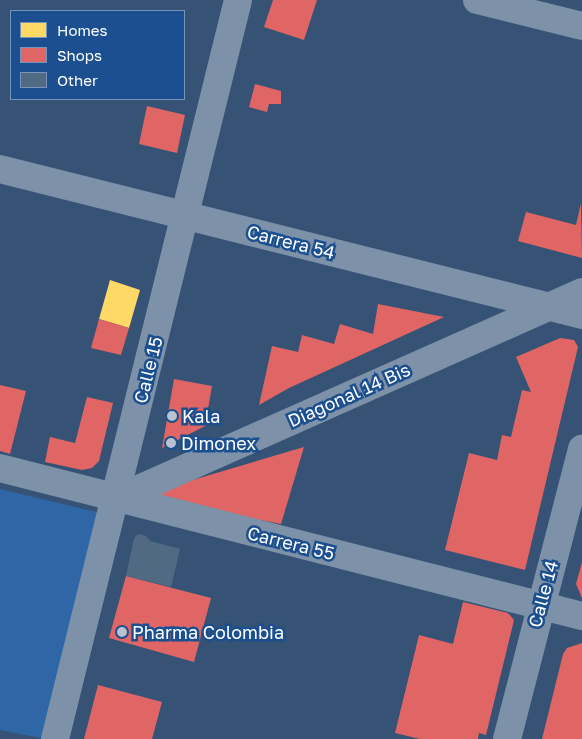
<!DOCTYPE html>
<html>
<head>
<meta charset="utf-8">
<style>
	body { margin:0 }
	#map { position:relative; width:582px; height:739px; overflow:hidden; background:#365274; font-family:"Golos Text",sans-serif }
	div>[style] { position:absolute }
	.green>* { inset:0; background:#2f66a5 }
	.homes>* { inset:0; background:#ffd966 }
	.shops>* { inset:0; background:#e06666 }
	.building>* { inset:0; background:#526984 }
	.minor>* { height:28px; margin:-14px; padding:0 14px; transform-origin:14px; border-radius:14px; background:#7d92a8 }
	.dots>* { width:14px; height:14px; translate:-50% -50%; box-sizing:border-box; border:2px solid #1b4f8f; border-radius:50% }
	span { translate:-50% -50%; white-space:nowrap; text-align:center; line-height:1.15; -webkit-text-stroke:5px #1b4f8f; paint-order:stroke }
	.street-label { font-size:18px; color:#fff }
	.poi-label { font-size:18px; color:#fff }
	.left { translate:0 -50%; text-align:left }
	.legend { position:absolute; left:10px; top:10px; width:175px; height:90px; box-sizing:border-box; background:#1b4f8f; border:1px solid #7695bc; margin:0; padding:6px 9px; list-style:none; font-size:15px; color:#fff }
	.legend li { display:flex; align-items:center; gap:10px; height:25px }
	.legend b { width:25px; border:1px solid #7695bc }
</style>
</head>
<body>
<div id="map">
	<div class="green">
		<i style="clip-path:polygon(0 489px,109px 515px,46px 739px,0 730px)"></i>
	</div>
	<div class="homes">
		<i style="clip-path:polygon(110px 280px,140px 290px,129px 328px,99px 319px)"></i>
	</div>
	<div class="shops">
		<i style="clip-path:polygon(273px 0,317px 0,304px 40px,264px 27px)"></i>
		<i style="clip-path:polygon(255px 84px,281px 91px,281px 104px,269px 104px,267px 112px,249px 107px)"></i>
		<i style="clip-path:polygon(147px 106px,185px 115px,177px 153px,139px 144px)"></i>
		<i style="clip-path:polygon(581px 203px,582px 258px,518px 241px,526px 212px,576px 225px)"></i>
		<i style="clip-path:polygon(378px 304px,444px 317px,289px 388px,259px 405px,272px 346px,298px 352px,302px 335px,334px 344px,340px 324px,373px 334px)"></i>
		<i style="clip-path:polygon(99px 319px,129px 328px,121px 355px,91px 348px)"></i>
		<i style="clip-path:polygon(560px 338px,574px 340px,578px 347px,525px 570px,445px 550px,469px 453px,497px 460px,502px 435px,511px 437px,522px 390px,531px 392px,516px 357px)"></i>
		<i style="clip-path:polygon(174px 379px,212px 386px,205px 426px,162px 448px)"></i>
		<i style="clip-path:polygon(0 385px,26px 391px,10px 454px,0 451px)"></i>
		<i style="clip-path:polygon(87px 397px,113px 403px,99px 461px,92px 468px,82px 470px,45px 462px,50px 437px,75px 443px)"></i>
		<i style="clip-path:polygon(304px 447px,281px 524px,139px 496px)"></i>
		<i style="clip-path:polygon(582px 562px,582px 598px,576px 584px)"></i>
		<i style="clip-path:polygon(126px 576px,211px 598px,194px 662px,109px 638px)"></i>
		<i style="clip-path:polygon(463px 602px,508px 613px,514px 620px,486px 735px,479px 733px,478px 739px,420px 739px,395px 733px,419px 635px,453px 644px)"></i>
		<i style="clip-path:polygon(582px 643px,582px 739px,542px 739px,563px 654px,567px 648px)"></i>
		<i style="clip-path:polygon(98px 685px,162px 702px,152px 739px,84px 739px)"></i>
	</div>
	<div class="building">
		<i style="clip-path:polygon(138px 534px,146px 536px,150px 541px,180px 549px,171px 587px,126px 576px,134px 538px)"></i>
	</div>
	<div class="minor">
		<i style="left:477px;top:0;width:108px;rotate:13.9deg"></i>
		<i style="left:0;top:169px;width:600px;rotate:14.08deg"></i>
		<i style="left:0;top:468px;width:601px;rotate:14.27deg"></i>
		<i style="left:116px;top:499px;width:510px;rotate:-23.95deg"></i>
		<i style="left:55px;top:739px;width:761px;rotate:-76.09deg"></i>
		<i style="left:507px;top:739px;width:300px;rotate:-75.5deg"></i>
	</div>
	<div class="dots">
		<i style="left:172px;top:416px;background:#b9c2ce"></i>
		<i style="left:171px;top:443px;background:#b9c2ce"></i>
		<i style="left:122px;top:632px;background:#b9c2ce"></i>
	</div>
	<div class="street-label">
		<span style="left:291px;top:242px;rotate:14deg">Carrera 54</span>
		<span style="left:148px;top:370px;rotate:-76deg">Calle 15</span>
		<span style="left:349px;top:395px;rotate:-24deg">Diagonal 14 Bis</span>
		<span style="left:291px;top:543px;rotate:14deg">Carrera 55</span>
		<span style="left:543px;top:594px;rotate:-75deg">Calle 14</span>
	</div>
	<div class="poi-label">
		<span class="left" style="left:182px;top:416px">Kala</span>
		<span class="left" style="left:181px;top:443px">Dimonex</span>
		<span class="left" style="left:132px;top:632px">Pharma Colombia</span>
	</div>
	<ul class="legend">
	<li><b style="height:14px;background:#ffd966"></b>Homes</li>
	<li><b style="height:14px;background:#e06666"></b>Shops</li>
	<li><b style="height:14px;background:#526984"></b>Other</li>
	</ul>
</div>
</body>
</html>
